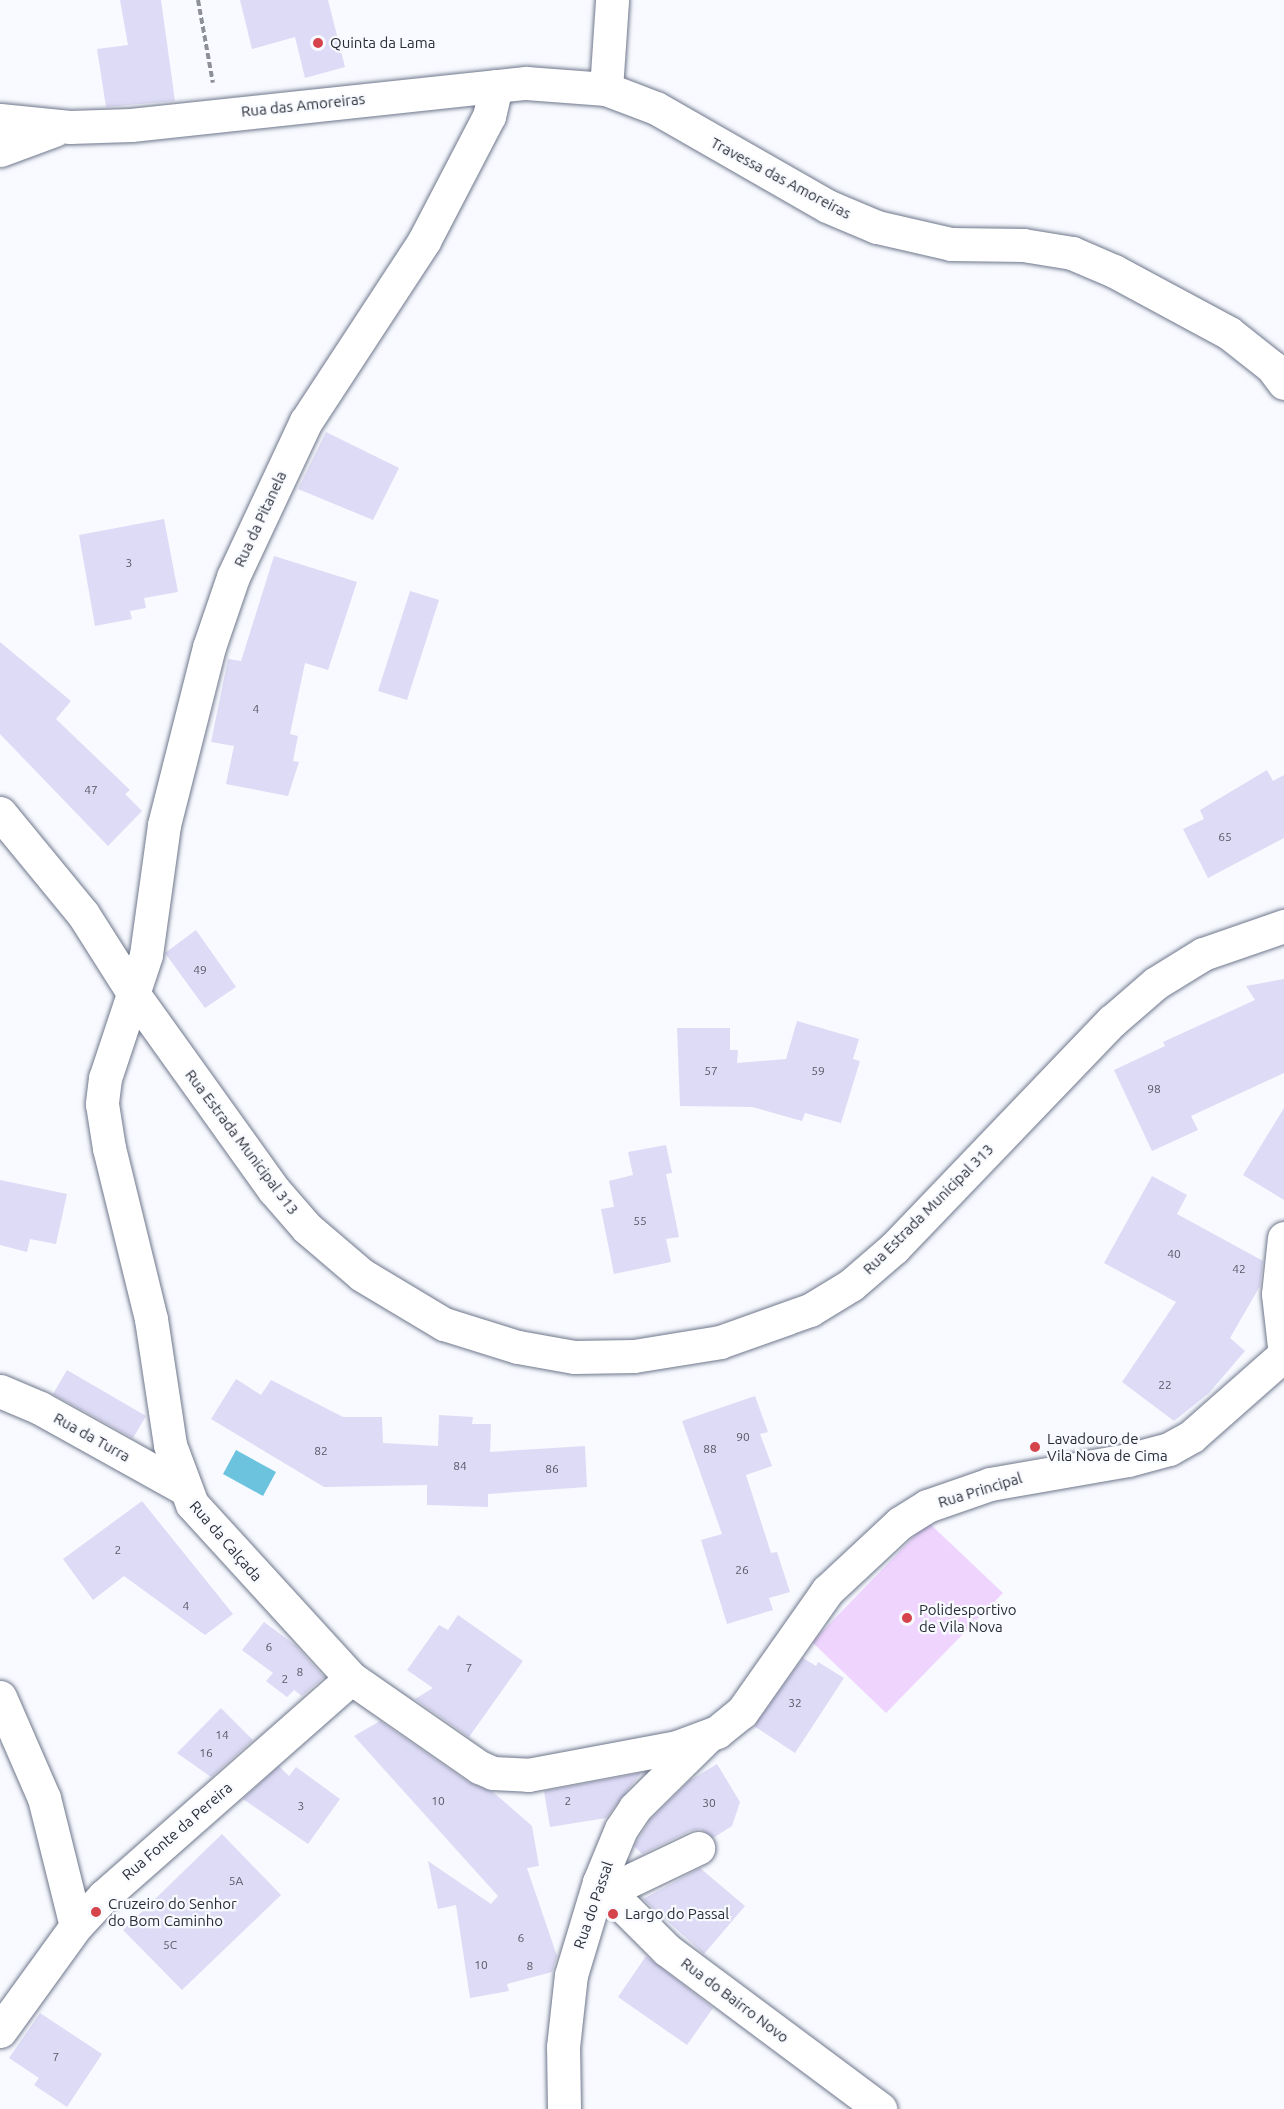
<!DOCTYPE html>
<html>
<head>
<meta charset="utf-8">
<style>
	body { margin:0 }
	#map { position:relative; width:1284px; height:2109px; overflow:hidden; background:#f8faff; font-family:Ubuntu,sans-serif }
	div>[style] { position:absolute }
	.green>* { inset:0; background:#efd5fe }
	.water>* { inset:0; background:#6bc3de }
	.building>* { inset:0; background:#dedbf6 }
	.path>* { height:4px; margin-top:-2px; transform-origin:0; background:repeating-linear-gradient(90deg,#8d9096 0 6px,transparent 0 9px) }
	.roads { filter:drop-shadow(0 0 2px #6f778c) drop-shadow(0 0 2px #6f778c) }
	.minor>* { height:33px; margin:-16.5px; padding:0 16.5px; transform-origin:16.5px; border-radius:16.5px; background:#fff }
	.major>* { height:33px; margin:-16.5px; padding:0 16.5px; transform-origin:16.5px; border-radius:16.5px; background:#fff }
	.dots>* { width:16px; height:16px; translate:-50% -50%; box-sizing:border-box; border:3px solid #f8faff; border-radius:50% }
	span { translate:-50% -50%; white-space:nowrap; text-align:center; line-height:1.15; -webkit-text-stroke:4.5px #f8faff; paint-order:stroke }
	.number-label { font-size:12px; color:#565865 }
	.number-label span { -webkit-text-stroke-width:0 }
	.poi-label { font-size:15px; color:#292d35 }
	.left { translate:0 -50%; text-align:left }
	.street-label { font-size:15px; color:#292d35 }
</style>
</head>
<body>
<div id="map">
	<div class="green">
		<i style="clip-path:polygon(928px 1522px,1003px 1593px,886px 1713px,812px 1642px)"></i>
	</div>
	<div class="water">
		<i style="clip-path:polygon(236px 1450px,276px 1472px,263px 1496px,223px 1474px)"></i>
	</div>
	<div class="building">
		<i style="clip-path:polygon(120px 0,161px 0,175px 101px,106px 107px,97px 49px,128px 45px)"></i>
		<i style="clip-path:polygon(240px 0,328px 0,345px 67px,305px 78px,295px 37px,252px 49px)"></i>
		<i style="clip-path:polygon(326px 432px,399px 468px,373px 520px,298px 489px)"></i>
		<i style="clip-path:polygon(164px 519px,178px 592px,144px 598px,146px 608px,130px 611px,132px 619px,95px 626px,79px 535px)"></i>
		<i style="clip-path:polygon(274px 556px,357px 582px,328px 670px,305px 663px,290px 734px,298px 736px,293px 761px,299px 762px,288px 796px,226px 784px,234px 746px,211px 742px,228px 659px,241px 661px)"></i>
		<i style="clip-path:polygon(410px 591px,439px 600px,407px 700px,378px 691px)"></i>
		<i style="clip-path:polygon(0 642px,71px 701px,56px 719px,130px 790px,125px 794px,142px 811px,108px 846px,0 734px)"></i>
		<i style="clip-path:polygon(1267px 770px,1273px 781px,1284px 775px,1284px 838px,1208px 878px,1183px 829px,1204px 819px,1200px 810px)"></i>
		<i style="clip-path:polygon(196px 930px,236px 987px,205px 1008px,165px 953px)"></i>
		<i style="clip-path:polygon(1284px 979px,1284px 1073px,1191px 1116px,1198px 1130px,1152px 1151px,1114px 1070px,1165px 1046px,1163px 1042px,1255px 1000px,1246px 986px)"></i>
		<i style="clip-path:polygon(797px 1021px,859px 1039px,853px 1059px,860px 1061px,841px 1123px,805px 1113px,802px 1121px,752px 1107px,680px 1106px,677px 1028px,730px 1028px,730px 1050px,738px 1050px,737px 1063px,786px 1059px)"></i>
		<i style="clip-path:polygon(1284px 1108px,1284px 1200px,1243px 1175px)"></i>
		<i style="clip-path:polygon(666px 1145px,672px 1173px,666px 1174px,679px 1237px,666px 1239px,671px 1262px,614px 1274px,601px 1209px,614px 1207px,609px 1181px,633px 1175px,628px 1152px)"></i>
		<i style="clip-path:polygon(1152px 1176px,1187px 1195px,1177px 1214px,1263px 1261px,1260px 1286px,1230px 1338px,1245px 1351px,1209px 1393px,1174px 1421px,1122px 1382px,1176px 1302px,1104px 1263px)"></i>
		<i style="clip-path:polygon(0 1180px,67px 1194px,56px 1244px,30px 1239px,27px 1252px,0 1245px)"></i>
		<i style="clip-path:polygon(67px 1370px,146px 1416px,133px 1438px,53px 1394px)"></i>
		<i style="clip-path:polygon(236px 1379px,261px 1395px,271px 1380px,343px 1417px,382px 1417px,383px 1443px,438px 1446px,439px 1415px,473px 1417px,472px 1424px,491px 1424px,490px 1452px,585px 1446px,587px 1487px,488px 1494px,488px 1507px,427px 1505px,427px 1485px,324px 1487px,211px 1419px)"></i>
		<i style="clip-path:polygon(755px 1396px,768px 1432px,760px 1434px,772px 1466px,746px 1475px,771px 1553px,777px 1552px,790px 1592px,769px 1598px,773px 1610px,727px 1624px,701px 1540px,722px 1534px,682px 1421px)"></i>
		<i style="clip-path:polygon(142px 1501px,233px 1614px,205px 1635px,124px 1576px,93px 1600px,63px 1559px)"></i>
		<i style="clip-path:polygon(458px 1615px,523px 1661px,469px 1737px,415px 1699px,433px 1688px,407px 1670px,439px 1625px,448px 1630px)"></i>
		<i style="clip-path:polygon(264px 1622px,295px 1645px,324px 1677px,302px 1696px,294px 1690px,287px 1697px,266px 1681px,273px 1673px,242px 1650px)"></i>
		<i style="clip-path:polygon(803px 1658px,816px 1666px,818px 1662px,844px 1678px,795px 1753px,754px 1726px)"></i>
		<i style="clip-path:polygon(221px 1708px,253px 1740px,211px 1777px,177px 1753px)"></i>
		<i style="clip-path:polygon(380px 1721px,468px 1782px,493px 1792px,532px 1826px,539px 1866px,527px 1868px,557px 1956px,552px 1972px,507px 1984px,509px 1991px,470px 1998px,456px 1905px,438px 1909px,428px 1861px,491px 1904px,498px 1896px,354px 1736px)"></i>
		<i style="clip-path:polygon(717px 1764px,740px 1802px,732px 1826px,713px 1838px,700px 1829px,690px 1831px,642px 1854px,634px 1846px,650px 1820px,689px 1781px)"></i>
		<i style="clip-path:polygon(279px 1766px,289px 1776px,296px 1767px,340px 1799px,308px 1844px,243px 1799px)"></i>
		<i style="clip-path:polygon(641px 1773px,606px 1818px,550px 1827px,544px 1791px)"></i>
		<i style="clip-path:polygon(222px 1834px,281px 1895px,182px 1990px,123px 1930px)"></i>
		<i style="clip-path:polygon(700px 1868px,745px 1906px,704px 1954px,643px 1899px)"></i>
		<i style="clip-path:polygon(646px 1956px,713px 2008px,687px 2045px,618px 1997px)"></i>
		<i style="clip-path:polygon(40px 2013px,102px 2054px,67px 2107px,34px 2085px,39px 2078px,9px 2058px)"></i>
	</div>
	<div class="path">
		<i style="left:198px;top:0;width:84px;rotate:79.8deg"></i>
	</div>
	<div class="roads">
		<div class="minor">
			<i style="left:496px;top:86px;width:31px;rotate:103deg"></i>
			<i style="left:489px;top:116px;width:141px;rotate:117.5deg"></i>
			<i style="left:424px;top:241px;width:215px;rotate:123.2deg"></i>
			<i style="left:306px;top:421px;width:172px;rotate:115.1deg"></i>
			<i style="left:233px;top:577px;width:74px;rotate:108.9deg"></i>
			<i style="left:209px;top:647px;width:184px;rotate:104.2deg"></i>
			<i style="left:164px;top:825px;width:131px;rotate:97.9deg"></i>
			<i style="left:146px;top:955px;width:130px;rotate:108.4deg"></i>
			<i style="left:105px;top:1078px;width:26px;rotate:97deg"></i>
			<i style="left:102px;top:1104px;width:45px;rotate:81deg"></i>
			<i style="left:109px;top:1148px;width:176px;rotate:76.2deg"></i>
			<i style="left:151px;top:1319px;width:127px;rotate:81.4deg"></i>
			<i style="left:170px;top:1445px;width:63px;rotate:69.6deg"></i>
			<i style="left:192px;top:1504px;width:236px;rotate:47.6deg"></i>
			<i style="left:351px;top:1678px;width:156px;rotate:34.8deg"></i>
			<i style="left:479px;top:1767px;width:15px;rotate:23deg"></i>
			<i style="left:493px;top:1773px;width:35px;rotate:3deg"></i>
			<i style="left:528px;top:1775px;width:152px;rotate:-10.6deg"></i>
			<i style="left:677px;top:1747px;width:43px;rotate:-20.6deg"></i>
			<i style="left:717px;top:1732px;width:32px;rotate:-39deg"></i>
			<i style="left:742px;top:1712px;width:148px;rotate:-54.9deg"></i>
			<i style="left:827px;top:1591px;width:100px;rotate:-43deg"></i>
			<i style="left:900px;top:1523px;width:32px;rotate:-32deg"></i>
			<i style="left:927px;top:1506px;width:67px;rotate:-19.2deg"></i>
			<i style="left:990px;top:1484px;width:140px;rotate:-9.9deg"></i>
			<i style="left:1128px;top:1460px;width:42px;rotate:-15deg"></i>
			<i style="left:1169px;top:1449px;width:26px;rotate:-29deg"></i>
			<i style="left:1192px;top:1436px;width:123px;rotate:-41.4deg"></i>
			<i style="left:606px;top:89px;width:89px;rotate:-86.1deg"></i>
			<i style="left:0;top:120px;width:70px;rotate:5.7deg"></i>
			<i style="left:70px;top:127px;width:61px;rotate:-1.9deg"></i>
			<i style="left:131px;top:125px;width:397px;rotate:-6.1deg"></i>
			<i style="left:526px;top:83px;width:80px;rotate:4.3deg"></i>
			<i style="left:606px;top:89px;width:53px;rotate:20.8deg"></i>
			<i style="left:656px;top:108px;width:197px;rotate:29.8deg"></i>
			<i style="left:827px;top:206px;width:54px;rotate:22.8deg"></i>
			<i style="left:877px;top:227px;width:76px;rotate:12.9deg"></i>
			<i style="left:951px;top:244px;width:72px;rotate:0.8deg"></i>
			<i style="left:1023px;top:245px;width:50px;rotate:9.3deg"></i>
			<i style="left:1072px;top:253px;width:46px;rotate:23.2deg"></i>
			<i style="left:1114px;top:271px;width:131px;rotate:28.3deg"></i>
			<i style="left:1229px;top:333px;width:55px;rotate:38.3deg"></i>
			<i style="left:1272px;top:367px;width:20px;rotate:53deg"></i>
			<i style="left:0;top:150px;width:58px;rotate:-20.3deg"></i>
			<i style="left:1284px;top:1238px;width:56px;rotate:96.1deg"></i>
			<i style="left:1278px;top:1294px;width:53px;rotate:83.5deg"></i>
			<i style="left:0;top:1391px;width:43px;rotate:23deg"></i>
			<i style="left:40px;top:1408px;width:162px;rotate:29.1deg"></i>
			<i style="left:0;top:1697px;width:110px;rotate:66.5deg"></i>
			<i style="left:44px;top:1798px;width:132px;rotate:76deg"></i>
			<i style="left:599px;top:1882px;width:96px;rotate:45deg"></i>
			<i style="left:667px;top:1950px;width:266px;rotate:36.7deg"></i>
			<i style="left:608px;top:1891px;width:100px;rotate:-25.5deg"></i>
			<i style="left:0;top:2031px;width:130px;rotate:-54.1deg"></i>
			<i style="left:76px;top:1926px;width:41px;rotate:-47deg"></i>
			<i style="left:104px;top:1896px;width:329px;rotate:-41.4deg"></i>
			<i style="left:564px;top:2109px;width:62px;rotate:-90.9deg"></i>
			<i style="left:563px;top:2047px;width:72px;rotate:-83.7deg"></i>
			<i style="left:571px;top:1975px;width:97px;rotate:-73.2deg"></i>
			<i style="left:599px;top:1882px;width:57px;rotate:-67.5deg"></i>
			<i style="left:621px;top:1829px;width:25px;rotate:-56deg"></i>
			<i style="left:635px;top:1808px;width:101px;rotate:-44.6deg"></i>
		</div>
		<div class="major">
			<i style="left:0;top:813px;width:131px;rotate:50.6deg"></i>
			<i style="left:83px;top:914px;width:97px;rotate:57.6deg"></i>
			<i style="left:135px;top:996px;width:239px;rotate:54.4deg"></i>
			<i style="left:274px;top:1190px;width:50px;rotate:49deg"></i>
			<i style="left:307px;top:1228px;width:72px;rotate:40.5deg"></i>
			<i style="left:362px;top:1275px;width:96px;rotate:30.9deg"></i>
			<i style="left:444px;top:1324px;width:77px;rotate:17.3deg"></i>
			<i style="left:518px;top:1347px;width:57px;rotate:10.1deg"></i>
			<i style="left:574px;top:1357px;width:60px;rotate:-1deg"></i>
			<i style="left:634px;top:1356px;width:87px;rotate:-9.2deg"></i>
			<i style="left:720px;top:1342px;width:96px;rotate:-19.6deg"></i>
			<i style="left:810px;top:1310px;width:48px;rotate:-31.4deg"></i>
			<i style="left:851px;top:1285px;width:57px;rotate:-40.7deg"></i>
			<i style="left:894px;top:1248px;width:315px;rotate:-46.2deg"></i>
			<i style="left:1112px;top:1021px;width:58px;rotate:-40.8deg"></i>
			<i style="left:1156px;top:983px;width:55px;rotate:-31.7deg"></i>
			<i style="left:1203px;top:954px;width:86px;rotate:-19.1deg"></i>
		</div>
	</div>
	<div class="dots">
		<i style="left:318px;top:43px;background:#d4444a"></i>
		<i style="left:1035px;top:1447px;background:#d4444a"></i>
		<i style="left:907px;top:1618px;background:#d4444a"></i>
		<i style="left:96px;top:1912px;background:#d4444a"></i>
		<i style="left:613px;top:1914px;background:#d4444a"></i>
	</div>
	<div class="number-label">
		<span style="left:129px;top:563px">3</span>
		<span style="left:256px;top:709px">4</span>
		<span style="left:91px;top:790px">47</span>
		<span style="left:1225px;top:837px">65</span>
		<span style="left:200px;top:970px">49</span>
		<span style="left:711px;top:1071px">57</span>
		<span style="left:818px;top:1071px">59</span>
		<span style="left:1154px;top:1089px">98</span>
		<span style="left:640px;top:1221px">55</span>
		<span style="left:1174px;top:1254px">40</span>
		<span style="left:1239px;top:1269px">42</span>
		<span style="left:1165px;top:1385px">22</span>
		<span style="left:743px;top:1437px">90</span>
		<span style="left:710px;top:1449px">88</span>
		<span style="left:321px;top:1451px">82</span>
		<span style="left:460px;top:1466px">84</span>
		<span style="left:552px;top:1469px">86</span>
		<span style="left:118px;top:1550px">2</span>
		<span style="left:742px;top:1570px">26</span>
		<span style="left:186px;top:1606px">4</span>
		<span style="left:269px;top:1647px">6</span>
		<span style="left:469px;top:1668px">7</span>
		<span style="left:300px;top:1672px">8</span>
		<span style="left:285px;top:1679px">2</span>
		<span style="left:795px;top:1703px">32</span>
		<span style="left:222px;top:1735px">14</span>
		<span style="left:206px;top:1753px">16</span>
		<span style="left:438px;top:1801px">10</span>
		<span style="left:568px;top:1801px">2</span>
		<span style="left:709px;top:1803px">30</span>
		<span style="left:301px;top:1806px">3</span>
		<span style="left:236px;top:1881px">5A</span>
		<span style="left:521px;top:1938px">6</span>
		<span style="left:170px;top:1945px">5C</span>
		<span style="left:481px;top:1965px">10</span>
		<span style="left:530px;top:1966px">8</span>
		<span style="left:56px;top:2057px">7</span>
	</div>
	<div class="poi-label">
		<span class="left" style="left:330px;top:43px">Quinta da Lama</span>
		<span class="left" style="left:1047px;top:1447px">Lavadouro de<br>Vila Nova de Cima</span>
		<span class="left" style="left:919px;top:1618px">Polidesportivo<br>de Vila Nova</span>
		<span class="left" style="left:108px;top:1912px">Cruzeiro do Senhor<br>do Bom Caminho</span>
		<span class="left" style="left:625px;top:1914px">Largo do Passal</span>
	</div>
	<div class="street-label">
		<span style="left:303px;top:105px;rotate:-6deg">Rua das Amoreiras</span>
		<span style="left:781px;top:178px;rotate:28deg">Travessa das Amoreiras</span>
		<span style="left:260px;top:519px;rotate:-65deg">Rua da Pitanela</span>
		<span style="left:242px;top:1142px;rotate:53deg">Rua Estrada Municipal 313</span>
		<span style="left:928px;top:1209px;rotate:-45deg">Rua Estrada Municipal 313</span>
		<span style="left:92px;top:1437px;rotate:29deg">Rua da Turra</span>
		<span style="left:980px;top:1490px;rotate:-17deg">Rua Principal</span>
		<span style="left:226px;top:1541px;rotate:49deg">Rua da Calçada</span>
		<span style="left:177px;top:1831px;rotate:-41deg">Rua Fonte da Pereira</span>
		<span style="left:593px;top:1905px;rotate:-71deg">Rua do Passal</span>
		<span style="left:735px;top:2000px;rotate:37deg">Rua do Bairro Novo</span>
	</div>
</div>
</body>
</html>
